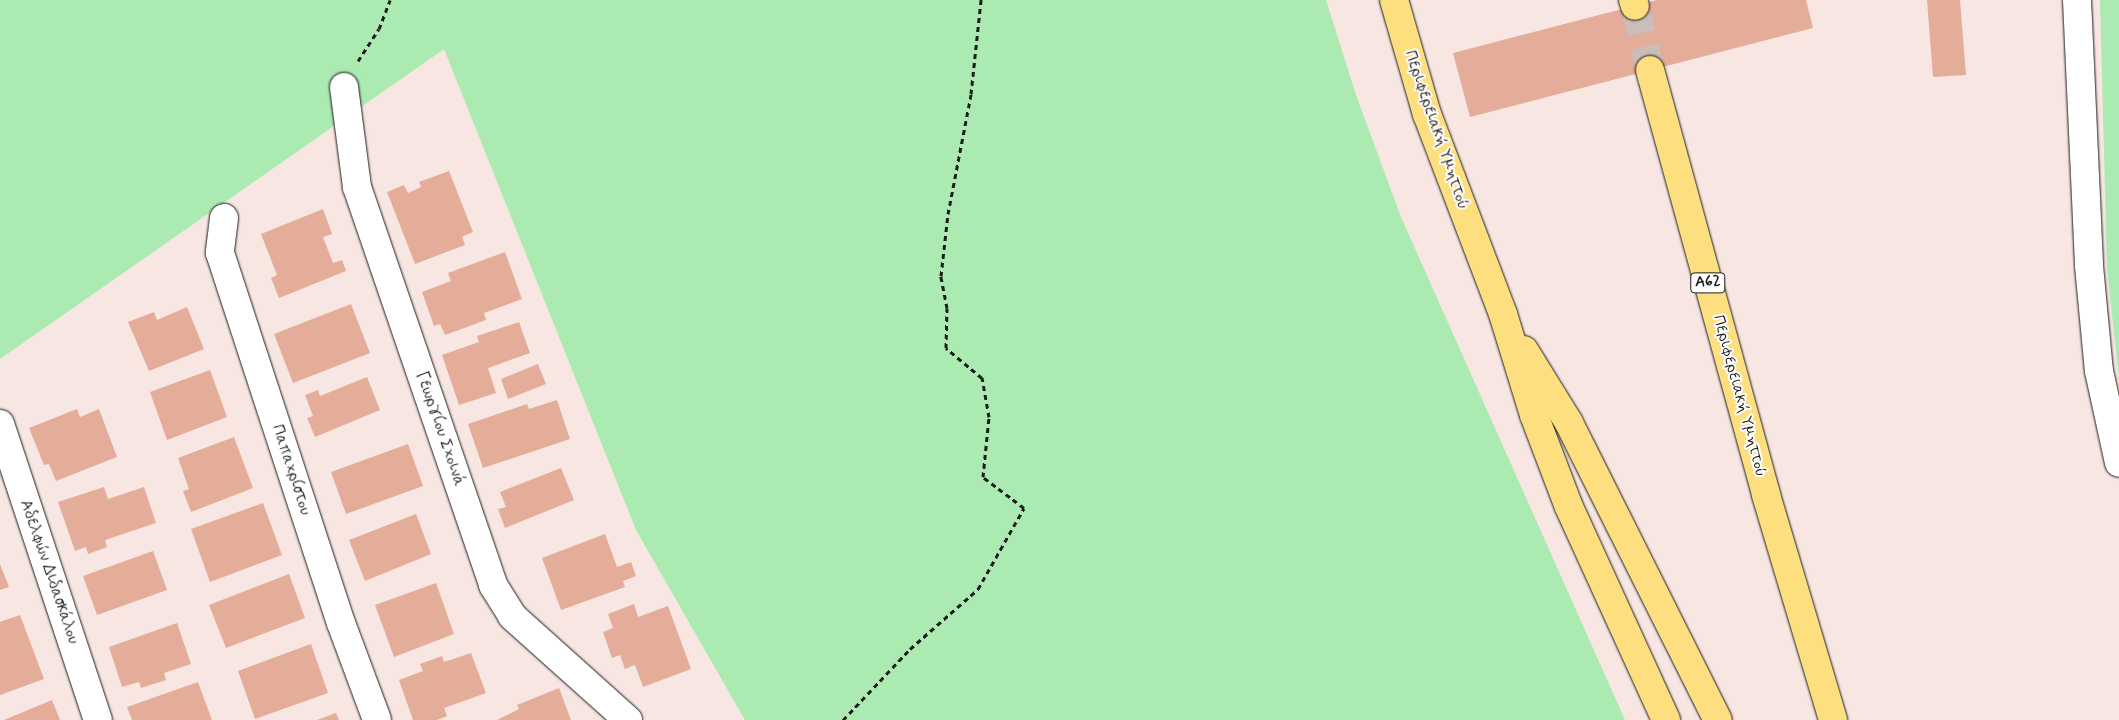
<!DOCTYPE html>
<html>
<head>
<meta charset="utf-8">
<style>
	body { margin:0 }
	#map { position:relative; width:2119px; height:720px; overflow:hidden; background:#f7e6e1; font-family:Mynerve,sans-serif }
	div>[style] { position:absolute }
	.green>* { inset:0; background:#abeab1 }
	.building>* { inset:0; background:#e4ad9a }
	.highway-tunnel>* { height:28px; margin-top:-14px; transform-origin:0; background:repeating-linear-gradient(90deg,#cbbeba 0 28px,transparent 0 42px) }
	.path>* { height:3px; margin-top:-1.5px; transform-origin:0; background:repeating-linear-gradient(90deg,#1c1c1c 0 5px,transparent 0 9px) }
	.roads { filter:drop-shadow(0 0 1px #1c1c1c) drop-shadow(0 0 1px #1c1c1c) }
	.street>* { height:28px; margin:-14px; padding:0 14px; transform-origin:14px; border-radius:14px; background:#fff }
	.highway>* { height:28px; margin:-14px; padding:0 14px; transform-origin:14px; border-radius:14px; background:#fddf80 }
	span { translate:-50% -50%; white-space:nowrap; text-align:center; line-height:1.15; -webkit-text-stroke:4px #fff; paint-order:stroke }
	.shield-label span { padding:1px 4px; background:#fff; border:1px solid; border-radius:4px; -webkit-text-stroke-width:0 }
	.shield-label { font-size:15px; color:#1c1c1c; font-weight:700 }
	.street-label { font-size:16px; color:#1c1c1c }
</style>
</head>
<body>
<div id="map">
	<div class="green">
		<i style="clip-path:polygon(0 0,1326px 0,1357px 98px,1401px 217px,1625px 720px,745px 720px,636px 530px,444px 49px,0 359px)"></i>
		<i style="clip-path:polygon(2100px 0,2119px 0,2119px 379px,2107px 268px)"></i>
	</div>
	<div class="building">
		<i style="clip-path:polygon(1657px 0,1806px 0,1813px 28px,1470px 117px,1453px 53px)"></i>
		<i style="clip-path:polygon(1927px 0,1960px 0,1966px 75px,1933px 77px)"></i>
		<i style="clip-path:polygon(449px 171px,473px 232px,462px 237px,465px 245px,415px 264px,387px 192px,404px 185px,408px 193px,421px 187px,419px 182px)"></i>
		<i style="clip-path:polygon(323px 209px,332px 234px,323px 237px,333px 263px,342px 260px,346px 271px,279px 298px,271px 278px,277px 275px,261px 234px)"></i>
		<i style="clip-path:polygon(505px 252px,522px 299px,484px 313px,486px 320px,445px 335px,440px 324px,434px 326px,422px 292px,451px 281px,448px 273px)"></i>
		<i style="clip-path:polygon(351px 304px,370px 353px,293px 383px,274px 334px)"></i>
		<i style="clip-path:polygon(187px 307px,204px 349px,149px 371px,128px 322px,154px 312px,157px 320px)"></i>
		<i style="clip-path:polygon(519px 322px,530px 353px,488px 368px,496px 393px,459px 405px,442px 355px,479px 342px,477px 336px)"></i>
		<i style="clip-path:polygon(538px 364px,546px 384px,508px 399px,501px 379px)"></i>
		<i style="clip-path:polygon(210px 370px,227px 417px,167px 440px,150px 392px)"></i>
		<i style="clip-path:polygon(367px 377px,380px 410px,315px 437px,307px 418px,313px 416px,305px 395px,318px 390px,320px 396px)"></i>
		<i style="clip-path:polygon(557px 400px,570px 439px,483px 468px,468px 424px,527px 404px,529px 409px)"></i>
		<i style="clip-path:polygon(77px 409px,80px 417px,99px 409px,117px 457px,56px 481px,49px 464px,44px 465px,29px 428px)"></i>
		<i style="clip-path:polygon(234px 437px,253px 488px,191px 512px,183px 491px,189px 489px,178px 458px)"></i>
		<i style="clip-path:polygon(408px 444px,423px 486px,346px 514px,331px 472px)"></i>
		<i style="clip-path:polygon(561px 468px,574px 500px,505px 528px,498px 509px,506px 507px,500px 492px)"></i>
		<i style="clip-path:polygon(104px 487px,108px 499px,144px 487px,156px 523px,105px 540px,107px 547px,88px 554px,86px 547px,75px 551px,58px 502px)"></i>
		<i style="clip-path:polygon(263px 503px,282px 555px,210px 582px,191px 529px)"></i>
		<i style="clip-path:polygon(416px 514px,431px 554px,365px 581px,349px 540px)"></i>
		<i style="clip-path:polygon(605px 534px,617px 567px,631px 562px,636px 576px,623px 581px,625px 587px,561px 610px,542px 558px)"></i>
		<i style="clip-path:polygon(153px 551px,167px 590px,97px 615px,83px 576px)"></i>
		<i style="clip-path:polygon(0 564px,9px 587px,0 590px)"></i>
		<i style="clip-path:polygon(289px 574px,305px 618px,226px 648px,209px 605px)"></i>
		<i style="clip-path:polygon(436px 583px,454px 634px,394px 657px,375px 605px)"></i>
		<i style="clip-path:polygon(634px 604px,638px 617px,668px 606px,691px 669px,643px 687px,635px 665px,625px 669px,620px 655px,612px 658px,603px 632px,613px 628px,608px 614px)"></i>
		<i style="clip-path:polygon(20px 615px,44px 679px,0 695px,0 622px)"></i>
		<i style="clip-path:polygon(177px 623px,191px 664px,164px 673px,166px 680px,141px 688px,139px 682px,122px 687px,109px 647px)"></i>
		<i style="clip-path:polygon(311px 644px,328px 693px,255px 719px,238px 671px)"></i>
		<i style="clip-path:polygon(471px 653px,486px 693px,444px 708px,447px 716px,437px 720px,413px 720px,399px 680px,423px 671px,420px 664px,442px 656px,444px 662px)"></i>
		<i style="clip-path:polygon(198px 682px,212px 720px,132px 720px,127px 707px)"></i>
		<i style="clip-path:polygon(559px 688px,571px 720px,497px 720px,519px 709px,517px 705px)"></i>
		<i style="clip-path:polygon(52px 700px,60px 720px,4px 720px)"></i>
		<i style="clip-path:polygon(336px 713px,339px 720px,317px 720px)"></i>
	</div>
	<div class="highway-tunnel">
		<i style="left:1635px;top:6px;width:66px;rotate:76.8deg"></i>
	</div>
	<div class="path">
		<i style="left:358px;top:61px;width:38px;rotate:-57deg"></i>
		<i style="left:379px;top:29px;width:31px;rotate:-69deg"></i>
		<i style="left:843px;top:720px;width:98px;rotate:-46.7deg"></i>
		<i style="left:910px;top:649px;width:91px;rotate:-41.4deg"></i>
		<i style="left:978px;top:589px;width:93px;rotate:-60.4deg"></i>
		<i style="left:1024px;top:508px;width:51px;rotate:-142.9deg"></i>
		<i style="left:983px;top:477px;width:60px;rotate:-84.3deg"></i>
		<i style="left:989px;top:417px;width:40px;rotate:-100deg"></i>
		<i style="left:982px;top:378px;width:47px;rotate:-140.2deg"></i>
		<i style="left:946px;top:348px;width:40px;rotate:-88.6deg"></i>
		<i style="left:947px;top:308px;width:33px;rotate:-101deg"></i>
		<i style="left:941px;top:276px;width:62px;rotate:-83.6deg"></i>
		<i style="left:948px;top:214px;width:122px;rotate:-79.1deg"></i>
		<i style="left:971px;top:94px;width:95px;rotate:-83.9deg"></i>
	</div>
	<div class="roads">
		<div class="street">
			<i style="left:2077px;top:0;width:266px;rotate:87.4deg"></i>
			<i style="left:2089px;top:266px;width:105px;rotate:84.6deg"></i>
			<i style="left:2099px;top:371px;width:94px;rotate:77.7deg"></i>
			<i style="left:344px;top:87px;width:101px;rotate:82.6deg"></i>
			<i style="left:357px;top:187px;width:421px;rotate:71.1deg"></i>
			<i style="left:493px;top:585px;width:36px;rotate:58deg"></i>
			<i style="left:512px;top:616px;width:156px;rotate:41.9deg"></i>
			<i style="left:224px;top:218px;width:35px;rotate:97deg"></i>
			<i style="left:220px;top:253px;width:389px;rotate:71.9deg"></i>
			<i style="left:341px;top:623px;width:103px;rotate:69.6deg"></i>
			<i style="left:0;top:424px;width:312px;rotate:71.7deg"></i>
		</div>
		<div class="highway">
			<i style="left:1394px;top:0;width:119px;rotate:73.9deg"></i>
			<i style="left:1427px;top:114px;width:214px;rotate:69.2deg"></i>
			<i style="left:1503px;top:314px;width:106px;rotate:72.9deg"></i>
			<i style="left:1534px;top:415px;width:98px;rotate:69.2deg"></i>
			<i style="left:1569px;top:507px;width:234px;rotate:65.5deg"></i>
			<i style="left:1633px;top:0;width:6px;rotate:72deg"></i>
			<i style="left:1650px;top:70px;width:441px;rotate:74.7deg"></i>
			<i style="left:1766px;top:495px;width:235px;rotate:73.4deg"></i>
			<i style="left:1524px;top:350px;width:86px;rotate:58.3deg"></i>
			<i style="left:1569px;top:423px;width:332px;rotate:63.4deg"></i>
		</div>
	</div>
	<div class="shield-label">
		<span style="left:1708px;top:283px">Α62</span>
	</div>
	<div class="street-label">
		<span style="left:1436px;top:130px;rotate:71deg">Περιφερειακή Υμηττού</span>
		<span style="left:1739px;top:396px;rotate:75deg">Περιφερειακή Υμηττού</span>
		<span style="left:440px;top:429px;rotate:71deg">Γεωργίου Σχοινά</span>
		<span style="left:291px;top:470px;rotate:72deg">Παπαχρίστου</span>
		<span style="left:49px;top:572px;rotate:71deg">Αδελφών Διδασκάλου</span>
	</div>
</div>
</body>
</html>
